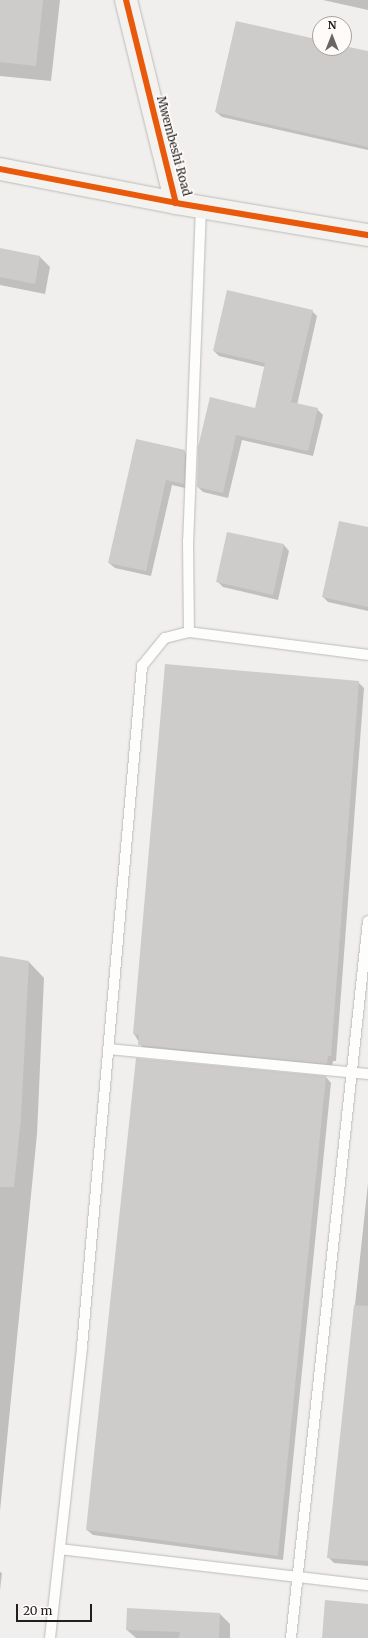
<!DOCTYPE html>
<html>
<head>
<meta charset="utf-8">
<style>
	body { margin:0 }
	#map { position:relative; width:368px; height:1638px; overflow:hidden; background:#f1efed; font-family:Merriweather,serif }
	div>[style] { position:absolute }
	.shadow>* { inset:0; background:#0003 }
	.building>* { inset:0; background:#cecccb }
	.roads { filter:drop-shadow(0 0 1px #bcbbb9) drop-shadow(0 0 1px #bcbbb9) }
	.lane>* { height:10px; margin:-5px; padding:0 5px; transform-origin:5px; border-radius:5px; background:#fdfdfc }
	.secondary>* { height:22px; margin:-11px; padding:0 11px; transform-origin:11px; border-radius:11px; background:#f4f2ef }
	.cycleway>* { height:6px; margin:-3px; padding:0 3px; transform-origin:3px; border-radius:3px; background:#e8590c }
	span { translate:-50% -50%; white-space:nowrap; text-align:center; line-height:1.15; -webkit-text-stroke:3.5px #fffbf9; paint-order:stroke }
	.street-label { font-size:12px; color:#201e1e }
	.north { position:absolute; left:312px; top:16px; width:40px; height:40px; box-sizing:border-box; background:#fffbf9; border:1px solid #a6a3a1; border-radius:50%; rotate:0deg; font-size:11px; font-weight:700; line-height:16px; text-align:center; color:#201e1e }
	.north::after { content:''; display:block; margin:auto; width:14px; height:18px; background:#696766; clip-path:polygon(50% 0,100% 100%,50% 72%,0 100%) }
	.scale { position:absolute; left:16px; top:1604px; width:76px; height:18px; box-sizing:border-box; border:2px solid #201e1e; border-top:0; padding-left:5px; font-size:12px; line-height:14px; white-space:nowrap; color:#201e1e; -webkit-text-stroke:3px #fffbf9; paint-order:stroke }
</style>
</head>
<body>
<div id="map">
	<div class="shadow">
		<i style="clip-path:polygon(0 0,60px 0,51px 81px,0 76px)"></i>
		<i style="clip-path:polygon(323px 0,368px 0,368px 10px)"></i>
		<i style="clip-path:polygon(320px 41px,320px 48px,344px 47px,368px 52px,368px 150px,222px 117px,216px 112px)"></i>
		<i style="clip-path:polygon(0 249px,40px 257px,50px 267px,45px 294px,0 285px)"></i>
		<i style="clip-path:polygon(312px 311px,317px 316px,297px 405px,317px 409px,323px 415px,313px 456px,242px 440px,228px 498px,203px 492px,198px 487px,199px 447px,256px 409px,265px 367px,219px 356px,214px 351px)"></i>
		<i style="clip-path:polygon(184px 451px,190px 457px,189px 489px,172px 485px,151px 576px,115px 568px,109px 563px)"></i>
		<i style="clip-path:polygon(368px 528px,368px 611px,328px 602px,323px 597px)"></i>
		<i style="clip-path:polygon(228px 533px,284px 545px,289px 551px,278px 600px,223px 587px,217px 581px)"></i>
		<i style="clip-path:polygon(358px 682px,364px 688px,336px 1061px,333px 1061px,332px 1068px,144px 1050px,134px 1034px)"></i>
		<i style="clip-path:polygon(0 957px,29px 962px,44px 978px,37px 1134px,0 1511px)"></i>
		<i style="clip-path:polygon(326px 1077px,331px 1083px,283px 1560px,93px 1535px,87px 1530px)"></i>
		<i style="clip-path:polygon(368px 1183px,368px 1566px,334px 1563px,328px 1557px)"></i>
		<i style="clip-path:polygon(0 1572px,2px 1573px,0 1590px)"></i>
		<i style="clip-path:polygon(128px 1609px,220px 1614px,230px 1624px,230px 1638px,136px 1638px,127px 1630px)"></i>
	</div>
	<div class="building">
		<i style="clip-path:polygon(0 0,43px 0,36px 66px,0 62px)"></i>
		<i style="clip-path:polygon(236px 21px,320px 40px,320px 48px,344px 48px,344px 46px,368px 51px,368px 147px,215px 112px)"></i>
		<i style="clip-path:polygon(0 248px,40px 256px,35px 284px,0 277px)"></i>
		<i style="clip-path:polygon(227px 290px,313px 310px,291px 402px,318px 408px,308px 451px,236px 435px,223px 493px,197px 487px,198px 447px,210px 397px,255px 408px,265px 363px,213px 351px)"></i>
		<i style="clip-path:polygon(136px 439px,185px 450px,184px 484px,166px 480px,146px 571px,108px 563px)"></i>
		<i style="clip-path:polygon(339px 521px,368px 527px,368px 607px,322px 597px)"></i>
		<i style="clip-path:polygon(227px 532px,284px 544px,273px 595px,216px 582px)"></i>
		<i style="clip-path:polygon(165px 664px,359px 681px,331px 1056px,328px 1056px,327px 1064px,138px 1045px,139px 1035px,133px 1034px)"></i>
		<i style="clip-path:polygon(0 956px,29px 961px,21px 1118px,14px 1187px,0 1187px)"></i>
		<i style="clip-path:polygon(136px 1058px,326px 1076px,278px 1556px,86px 1530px)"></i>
		<i style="clip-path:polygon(354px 1305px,368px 1306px,368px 1561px,327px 1558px)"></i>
		<i style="clip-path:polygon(325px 1600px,368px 1604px,368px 1638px,322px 1638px)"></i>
		<i style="clip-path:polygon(127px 1608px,220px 1613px,219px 1638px,179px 1638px,180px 1632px,126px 1630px)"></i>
	</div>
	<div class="roads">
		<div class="lane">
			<i style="left:201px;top:207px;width:333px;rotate:92.2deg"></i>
			<i style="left:188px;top:540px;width:92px;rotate:89.4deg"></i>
			<i style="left:189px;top:632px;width:180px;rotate:7.3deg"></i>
			<i style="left:108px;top:1049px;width:261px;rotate:5.5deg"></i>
			<i style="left:60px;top:1549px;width:310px;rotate:6.7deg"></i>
			<i style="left:50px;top:1638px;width:293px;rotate:-83.7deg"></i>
			<i style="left:82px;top:1347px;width:684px;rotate:-84.96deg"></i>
			<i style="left:142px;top:666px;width:36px;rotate:-51deg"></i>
			<i style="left:165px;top:638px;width:25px;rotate:-14deg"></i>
			<i style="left:291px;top:1638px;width:721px;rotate:-83.87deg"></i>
		</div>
		<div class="secondary">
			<i style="left:126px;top:0;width:209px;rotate:76.2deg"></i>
			<i style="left:0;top:169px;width:179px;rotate:10.9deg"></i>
			<i style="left:176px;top:203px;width:195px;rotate:9.5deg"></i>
		</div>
	</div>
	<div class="cycleway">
		<i style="left:126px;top:0;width:209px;rotate:76.2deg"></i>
		<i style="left:0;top:169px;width:179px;rotate:10.9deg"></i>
		<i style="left:176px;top:203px;width:195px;rotate:9.5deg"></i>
	</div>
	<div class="street-label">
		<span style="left:174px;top:146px;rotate:75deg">Mwembeshi Road</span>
	</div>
	<div class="north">N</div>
	<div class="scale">20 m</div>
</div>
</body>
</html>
